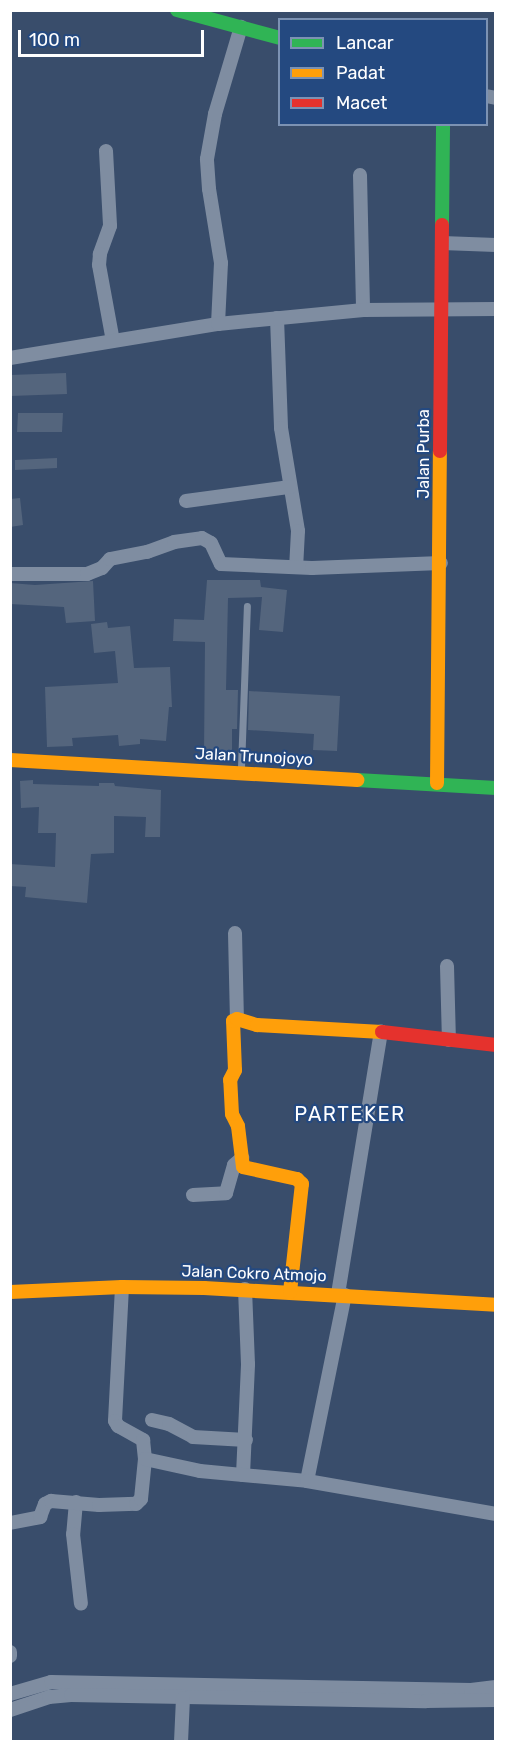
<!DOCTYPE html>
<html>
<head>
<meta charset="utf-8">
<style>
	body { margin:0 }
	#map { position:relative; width:506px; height:1752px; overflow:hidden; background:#394d6b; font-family:Rubik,sans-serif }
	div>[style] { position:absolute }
	.building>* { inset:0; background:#54657d }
	.lane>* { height:7px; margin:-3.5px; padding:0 3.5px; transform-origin:3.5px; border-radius:3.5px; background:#7f8da1 }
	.street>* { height:14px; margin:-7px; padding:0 7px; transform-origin:7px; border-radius:7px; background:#7f8da1 }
	.fast>* { height:14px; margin:-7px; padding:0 7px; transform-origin:7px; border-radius:7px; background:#30b455 }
	.slow>* { height:14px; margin:-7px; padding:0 7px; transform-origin:7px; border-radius:7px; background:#ff9f0a }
	.jam>* { height:14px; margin:-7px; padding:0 7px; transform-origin:7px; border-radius:7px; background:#e5322d }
	span { translate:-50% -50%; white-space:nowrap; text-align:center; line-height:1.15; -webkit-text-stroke:4.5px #244980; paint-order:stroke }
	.street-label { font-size:16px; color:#fff }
	.quarter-label { font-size:20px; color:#fff; letter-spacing:1.5px }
	.frame { position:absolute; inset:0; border:12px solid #fff; pointer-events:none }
	.legend { position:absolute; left:278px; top:18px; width:210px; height:108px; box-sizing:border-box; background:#244980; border:2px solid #7c92b3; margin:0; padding:8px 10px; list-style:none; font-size:18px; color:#fff }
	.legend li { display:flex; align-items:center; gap:12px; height:30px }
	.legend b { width:30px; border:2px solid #7c92b3 }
	.scale { position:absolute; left:18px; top:30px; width:186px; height:27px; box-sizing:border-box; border:3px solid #fff; border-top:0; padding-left:8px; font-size:18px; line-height:21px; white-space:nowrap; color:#fff; -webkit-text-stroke:4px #244980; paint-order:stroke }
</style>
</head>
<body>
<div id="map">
	<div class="building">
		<i style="clip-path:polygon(66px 373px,67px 394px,10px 396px,10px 375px)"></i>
		<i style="clip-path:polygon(18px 413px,63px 413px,62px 432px,17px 432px)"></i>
		<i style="clip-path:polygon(57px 458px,57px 468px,15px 470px,15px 460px)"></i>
		<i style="clip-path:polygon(20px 498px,23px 525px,10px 527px,10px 499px)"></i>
		<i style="clip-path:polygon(207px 580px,260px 580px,261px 587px,287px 590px,283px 632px,259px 630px,262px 597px,228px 598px,226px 690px,238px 690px,237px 729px,232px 729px,232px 754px,204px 754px,205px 642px,173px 641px,174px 619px,204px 620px)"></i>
		<i style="clip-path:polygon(93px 581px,95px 621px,66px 623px,64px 607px,10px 604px,10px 583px,35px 585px)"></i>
		<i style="clip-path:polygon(107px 622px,108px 628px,130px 626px,134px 668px,170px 667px,172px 707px,169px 707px,166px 741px,140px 739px,140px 744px,119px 746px,118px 735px,72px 738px,73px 746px,47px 747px,45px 687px,118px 683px,115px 651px,94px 653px,91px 624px)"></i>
		<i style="clip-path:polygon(249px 691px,340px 696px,337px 751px,313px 750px,314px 734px,248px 730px)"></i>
		<i style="clip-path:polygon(33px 780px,33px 784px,99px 786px,99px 783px,114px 783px,115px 786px,161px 790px,160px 837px,145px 837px,146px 817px,114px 816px,114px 853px,91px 854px,87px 903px,25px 897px,26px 887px,10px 886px,10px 864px,55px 867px,56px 833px,38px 833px,39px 807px,21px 808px,20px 781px)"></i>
	</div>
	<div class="lane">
		<i style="left:241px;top:767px;width:161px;rotate:-87.9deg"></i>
	</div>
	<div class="street">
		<i style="left:486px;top:96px;width:10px;rotate:11deg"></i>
		<i style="left:106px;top:151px;width:75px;rotate:86.9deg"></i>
		<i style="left:110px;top:226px;width:30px;rotate:110deg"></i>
		<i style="left:100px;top:254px;width:11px;rotate:95deg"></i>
		<i style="left:99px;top:265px;width:77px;rotate:79.6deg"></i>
		<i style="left:360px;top:175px;width:135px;rotate:88.7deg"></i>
		<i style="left:442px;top:243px;width:54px;rotate:2.1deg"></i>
		<i style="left:277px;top:318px;width:110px;rotate:87.9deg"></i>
		<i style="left:281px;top:428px;width:104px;rotate:80.6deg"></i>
		<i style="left:298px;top:531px;width:35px;rotate:93deg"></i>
		<i style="left:218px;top:324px;width:61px;rotate:-87.2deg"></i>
		<i style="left:221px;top:263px;width:75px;rotate:-99.2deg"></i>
		<i style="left:209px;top:189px;width:30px;rotate:-94deg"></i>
		<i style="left:207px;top:159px;width:46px;rotate:-79.9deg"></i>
		<i style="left:215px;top:114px;width:91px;rotate:-73.4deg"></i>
		<i style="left:10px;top:358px;width:211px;rotate:-9.3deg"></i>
		<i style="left:218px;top:324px;width:146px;rotate:-5.5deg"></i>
		<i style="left:363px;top:310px;width:133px;rotate:-0.4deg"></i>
		<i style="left:186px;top:501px;width:105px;rotate:-7.7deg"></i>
		<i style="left:10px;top:574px;width:77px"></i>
		<i style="left:87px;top:574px;width:16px;rotate:-22deg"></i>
		<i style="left:102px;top:568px;width:12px;rotate:-48deg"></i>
		<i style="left:110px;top:559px;width:38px;rotate:-11deg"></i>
		<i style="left:147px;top:552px;width:29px;rotate:-20deg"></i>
		<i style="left:174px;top:542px;width:28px;rotate:-8deg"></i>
		<i style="left:202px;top:538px;width:10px;rotate:29deg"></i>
		<i style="left:211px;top:543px;width:23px;rotate:65deg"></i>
		<i style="left:221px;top:564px;width:91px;rotate:2.5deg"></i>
		<i style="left:312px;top:568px;width:129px;rotate:-2.2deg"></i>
		<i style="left:235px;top:933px;width:86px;rotate:88.7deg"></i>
		<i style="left:447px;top:966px;width:74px;rotate:88.5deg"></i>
		<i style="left:193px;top:1195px;width:33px;rotate:-3deg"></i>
		<i style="left:226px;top:1193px;width:29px;rotate:-74deg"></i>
		<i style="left:234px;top:1165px;width:11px;rotate:-41deg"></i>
		<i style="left:122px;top:1287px;width:134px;rotate:93deg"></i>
		<i style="left:115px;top:1421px;width:6px;rotate:59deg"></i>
		<i style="left:118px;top:1426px;width:29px;rotate:29deg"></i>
		<i style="left:143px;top:1440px;width:19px;rotate:84deg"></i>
		<i style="left:338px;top:1294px;width:266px;rotate:-80.7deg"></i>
		<i style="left:152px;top:1420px;width:17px;rotate:13deg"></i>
		<i style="left:169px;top:1424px;width:27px;rotate:28deg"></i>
		<i style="left:193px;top:1437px;width:53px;rotate:3.2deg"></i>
		<i style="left:243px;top:1475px;width:111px;rotate:-87.4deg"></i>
		<i style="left:248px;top:1364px;width:75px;rotate:-92.3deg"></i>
		<i style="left:307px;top:1481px;width:190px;rotate:-78.5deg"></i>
		<i style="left:76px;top:1502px;width:32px;rotate:95deg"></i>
		<i style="left:73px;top:1534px;width:70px;rotate:83.5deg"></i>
		<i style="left:10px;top:1523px;width:31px;rotate:-11deg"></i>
		<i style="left:40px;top:1517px;width:14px;rotate:-69deg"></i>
		<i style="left:45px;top:1504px;width:7px;rotate:-27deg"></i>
		<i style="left:51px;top:1501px;width:48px;rotate:4.8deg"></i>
		<i style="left:99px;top:1505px;width:37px;rotate:-2deg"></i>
		<i style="left:136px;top:1504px;width:7px;rotate:-45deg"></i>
		<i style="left:141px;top:1499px;width:40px;rotate:-84.3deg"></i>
		<i style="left:145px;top:1459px;width:56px;rotate:12.3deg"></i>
		<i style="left:200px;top:1471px;width:107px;rotate:5.3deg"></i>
		<i style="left:307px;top:1481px;width:192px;rotate:9.9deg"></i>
		<i style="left:10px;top:1652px;width:4px;rotate:90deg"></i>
		<i style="left:10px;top:1694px;width:43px;rotate:-16.3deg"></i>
		<i style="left:51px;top:1682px;width:420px;rotate:1.1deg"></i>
		<i style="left:471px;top:1690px;width:25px;rotate:-7deg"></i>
		<i style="left:10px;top:1710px;width:41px;rotate:-18.4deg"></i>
		<i style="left:49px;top:1697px;width:22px;rotate:-5deg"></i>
		<i style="left:71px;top:1695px;width:355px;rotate:1deg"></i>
		<i style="left:426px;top:1701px;width:70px;rotate:-0.8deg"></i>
		<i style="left:181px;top:1742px;width:44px;rotate:-87.4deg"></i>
	</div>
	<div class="fast">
		<i style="left:177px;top:10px;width:107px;rotate:15.2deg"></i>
		<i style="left:442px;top:225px;width:101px;rotate:-89.4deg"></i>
		<i style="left:357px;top:780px;width:139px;rotate:3.3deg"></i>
	</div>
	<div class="slow">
		<i style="left:10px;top:760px;width:348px;rotate:3.3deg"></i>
		<i style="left:437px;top:783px;width:332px;rotate:-89.5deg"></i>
		<i style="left:10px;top:1292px;width:112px;rotate:-2.6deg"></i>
		<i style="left:122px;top:1287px;width:82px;rotate:0.7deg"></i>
		<i style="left:204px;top:1288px;width:292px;rotate:3.3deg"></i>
		<i style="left:290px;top:1292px;width:109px;rotate:-83.7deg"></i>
		<i style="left:302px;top:1184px;width:7px;rotate:-135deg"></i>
		<i style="left:297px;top:1179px;width:55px;rotate:-167.5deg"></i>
		<i style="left:243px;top:1167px;width:41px;rotate:-97deg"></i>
		<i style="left:238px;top:1126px;width:13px;rotate:-117deg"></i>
		<i style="left:232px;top:1114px;width:34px;rotate:-93deg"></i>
		<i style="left:230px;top:1080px;width:11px;rotate:-63deg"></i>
		<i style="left:235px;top:1070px;width:49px;rotate:-92.3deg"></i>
		<i style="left:233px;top:1021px;width:4px;rotate:-27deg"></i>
		<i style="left:237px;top:1019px;width:21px;rotate:17deg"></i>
		<i style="left:257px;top:1025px;width:125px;rotate:3.2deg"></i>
	</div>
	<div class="jam">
		<i style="left:440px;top:451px;width:226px;rotate:-89.5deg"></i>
		<i style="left:382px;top:1032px;width:115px;rotate:6.5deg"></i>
	</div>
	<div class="street-label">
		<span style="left:424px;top:454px;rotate:-90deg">Jalan Purba</span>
		<span style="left:254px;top:757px;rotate:3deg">Jalan Trunojoyo</span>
		<span style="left:254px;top:1274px;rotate:2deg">Jalan Cokro Atmojo</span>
	</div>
	<div class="quarter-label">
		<span style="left:350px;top:1114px">PARTEKER</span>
	</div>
	<div class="frame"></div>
	<ul class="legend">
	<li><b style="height:8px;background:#30b455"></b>Lancar</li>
	<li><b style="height:8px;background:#ff9f0a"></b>Padat</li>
	<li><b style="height:8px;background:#e5322d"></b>Macet</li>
	</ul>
	<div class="scale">100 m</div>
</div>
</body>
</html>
